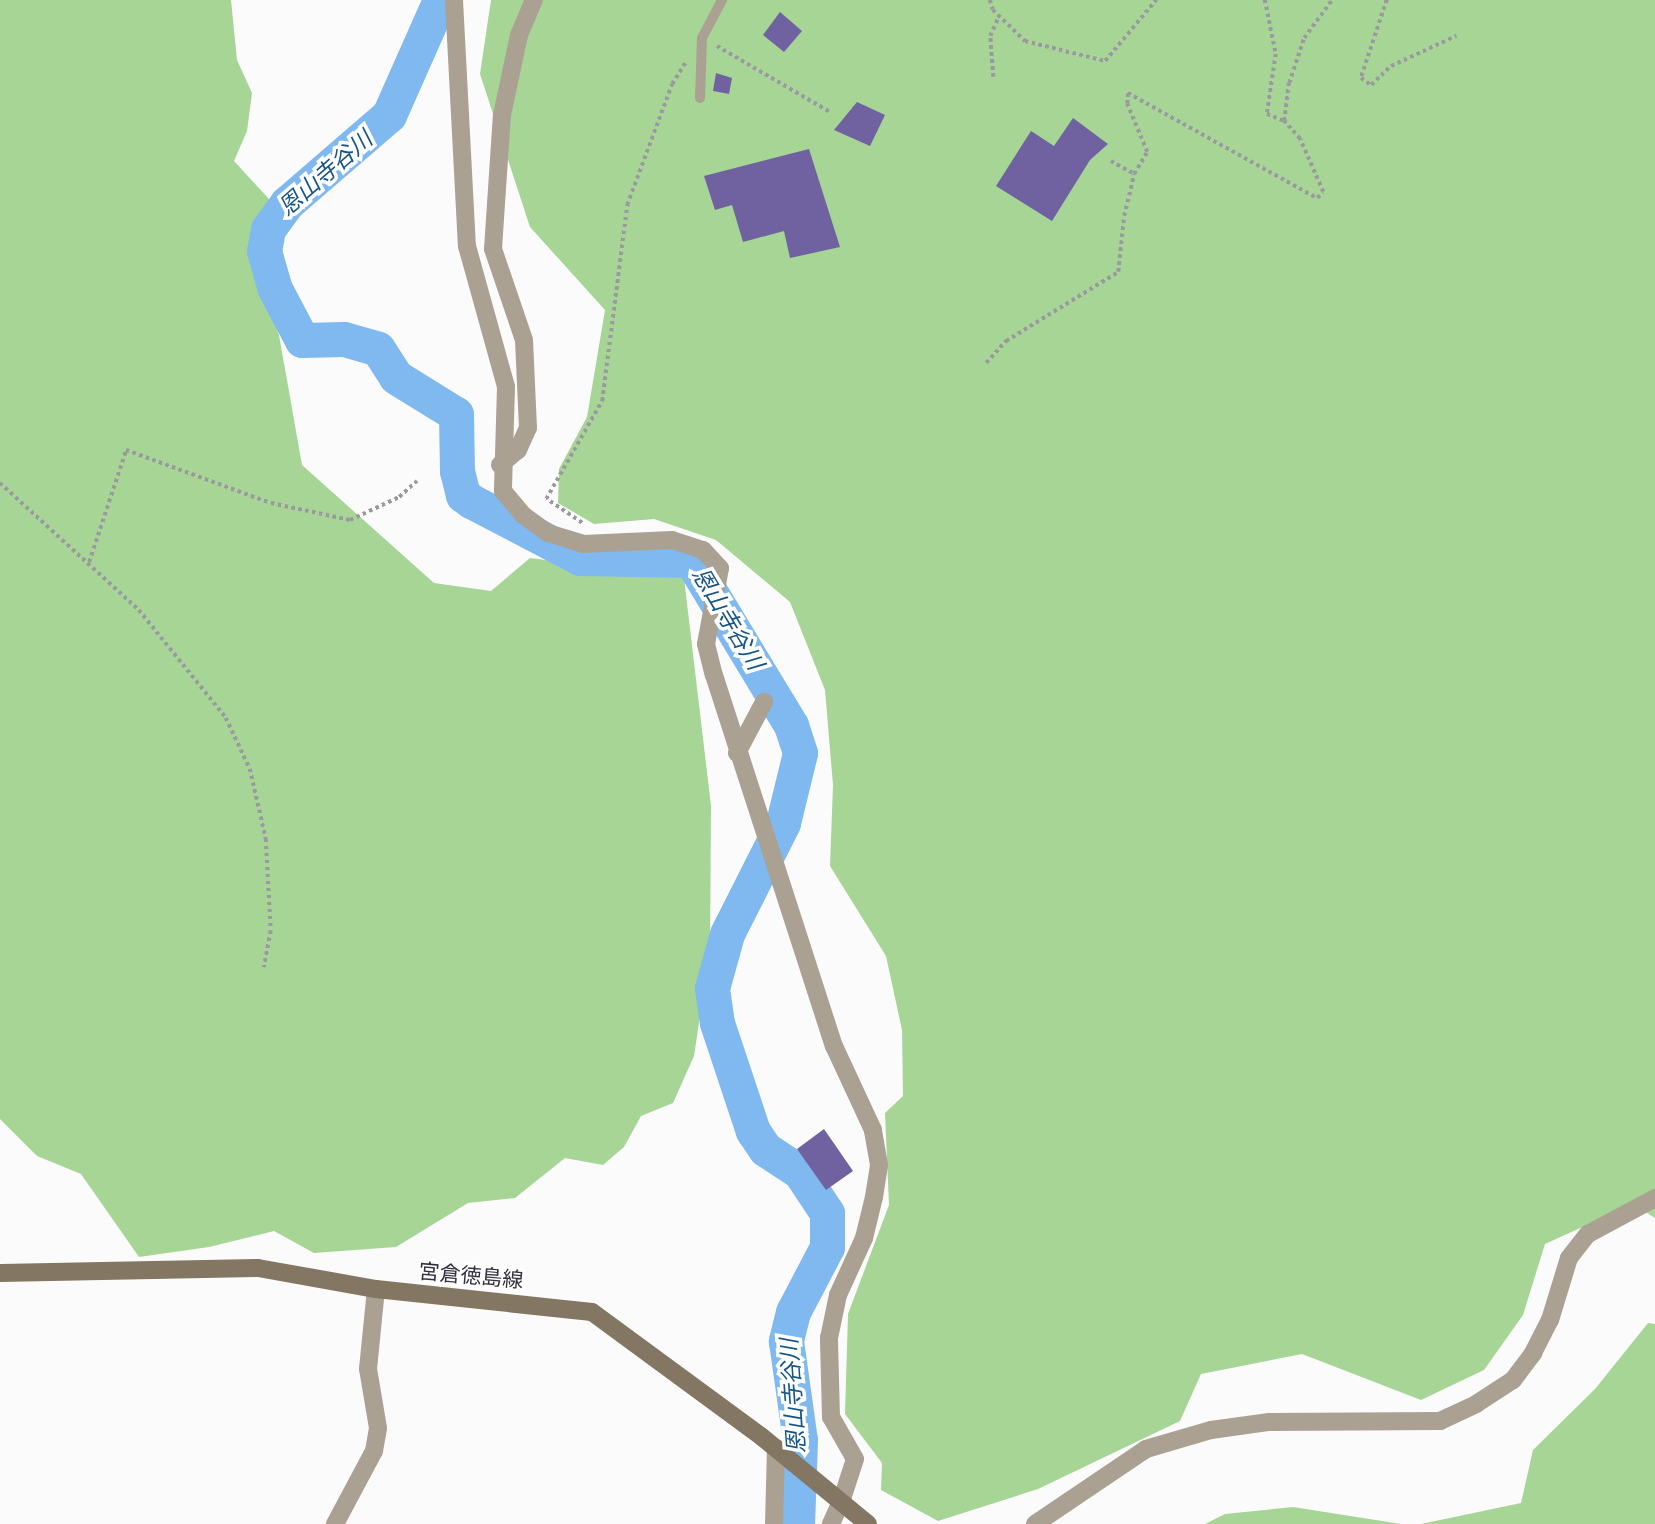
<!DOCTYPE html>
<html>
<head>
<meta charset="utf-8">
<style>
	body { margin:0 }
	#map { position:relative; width:1655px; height:1524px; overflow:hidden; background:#fbfbfb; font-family:"Source Sans 3","Noto Sans JP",sans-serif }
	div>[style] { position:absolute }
	.forest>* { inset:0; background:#a6d596 }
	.river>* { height:35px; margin:-17.5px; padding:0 17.5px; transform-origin:17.5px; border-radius:17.5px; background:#7fb9ef }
	.building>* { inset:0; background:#7061a1 }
	.path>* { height:3.5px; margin-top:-1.75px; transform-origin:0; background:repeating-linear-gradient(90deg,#9a99a0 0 3.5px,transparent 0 7px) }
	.service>* { height:10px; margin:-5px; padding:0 5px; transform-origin:5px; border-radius:5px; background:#aaa193 }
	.minor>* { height:18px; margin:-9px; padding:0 9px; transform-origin:9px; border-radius:9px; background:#aaa193 }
	.tertiary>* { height:18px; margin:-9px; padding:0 9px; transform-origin:9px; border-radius:9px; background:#aaa193 }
	.secondary>* { height:18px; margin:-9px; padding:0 9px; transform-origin:9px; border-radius:9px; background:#837662 }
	span { translate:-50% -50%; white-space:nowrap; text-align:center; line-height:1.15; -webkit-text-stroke:7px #fff; paint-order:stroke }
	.street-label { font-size:21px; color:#33303e }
	.water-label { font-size:23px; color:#155587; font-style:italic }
</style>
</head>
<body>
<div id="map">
	<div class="forest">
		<i style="clip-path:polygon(0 0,231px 0,237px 60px,252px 93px,247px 131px,234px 161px,269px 199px,253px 260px,279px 335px,302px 465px,434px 583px,491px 591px,530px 558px,684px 578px,711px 806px,710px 949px,694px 1056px,673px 1103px,641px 1116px,624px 1147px,603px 1165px,565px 1158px,515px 1198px,468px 1203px,396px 1247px,314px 1253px,274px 1231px,209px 1247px,139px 1257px,81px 1174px,37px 1156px,0 1119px)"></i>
		<i style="clip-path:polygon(491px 0,1655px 0,1655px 1218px,1633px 1204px,1545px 1244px,1523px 1315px,1484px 1370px,1421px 1400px,1302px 1354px,1201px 1374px,1180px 1421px,1038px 1489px,938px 1521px,881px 1490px,882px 1463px,845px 1414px,848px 1314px,889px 1205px,885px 1113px,903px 1096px,902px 1030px,886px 956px,830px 866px,833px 785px,825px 690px,790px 602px,716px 540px,654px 519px,594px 524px,558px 503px,559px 469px,587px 417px,605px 310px,530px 227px,480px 74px)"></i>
		<i style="clip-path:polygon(1648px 1323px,1655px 1324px,1655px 1524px,1421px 1524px,1521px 1503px,1533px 1450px,1595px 1389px)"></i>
		<i style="clip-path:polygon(1293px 1507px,1401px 1524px,1205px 1524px,1225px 1514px)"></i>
	</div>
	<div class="river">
		<i style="left:440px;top:0;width:126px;rotate:113.9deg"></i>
		<i style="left:389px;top:115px;width:135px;rotate:139.2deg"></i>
		<i style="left:287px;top:203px;width:32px;rotate:126deg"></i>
		<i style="left:268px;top:229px;width:22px;rotate:100deg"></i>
		<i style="left:264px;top:251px;width:37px;rotate:74deg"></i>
		<i style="left:274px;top:287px;width:60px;rotate:62.2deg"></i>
		<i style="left:302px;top:340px;width:42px;rotate:-1.4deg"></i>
		<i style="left:344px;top:339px;width:35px;rotate:16deg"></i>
		<i style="left:378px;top:349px;width:33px;rotate:57deg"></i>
		<i style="left:396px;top:377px;width:70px;rotate:31.7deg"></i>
		<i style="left:456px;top:414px;width:57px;rotate:89deg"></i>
		<i style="left:457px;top:471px;width:25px;rotate:76deg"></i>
		<i style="left:463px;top:495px;width:10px;rotate:37deg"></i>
		<i style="left:471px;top:501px;width:123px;rotate:27.6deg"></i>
		<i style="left:580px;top:558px;width:111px;rotate:1deg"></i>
		<i style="left:691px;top:560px;width:193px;rotate:58.8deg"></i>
		<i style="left:791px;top:725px;width:29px;rotate:72deg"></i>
		<i style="left:800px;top:753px;width:72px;rotate:103.7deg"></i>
		<i style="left:783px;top:823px;width:124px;rotate:116.8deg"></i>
		<i style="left:727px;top:934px;width:56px;rotate:105.5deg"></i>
		<i style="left:712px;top:988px;width:35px;rotate:82deg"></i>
		<i style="left:717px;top:1023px;width:114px;rotate:71.6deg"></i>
		<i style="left:753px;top:1131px;width:22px;rotate:56deg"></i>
		<i style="left:765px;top:1149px;width:42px;rotate:33.3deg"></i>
		<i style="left:800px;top:1172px;width:49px;rotate:56.6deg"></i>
		<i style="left:827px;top:1213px;width:34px;rotate:90deg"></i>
		<i style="left:827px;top:1247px;width:73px;rotate:117.6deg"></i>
		<i style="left:793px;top:1312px;width:30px;rotate:104deg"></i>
		<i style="left:786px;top:1341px;width:100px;rotate:82deg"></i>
		<i style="left:800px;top:1440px;width:84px;rotate:92deg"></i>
	</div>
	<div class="building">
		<i style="clip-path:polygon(780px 12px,802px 31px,784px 52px,763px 35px)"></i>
		<i style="clip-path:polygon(716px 73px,732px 78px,729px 94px,713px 91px)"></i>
		<i style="clip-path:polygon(857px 102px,885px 115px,870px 146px,834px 130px)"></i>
		<i style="clip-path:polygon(1073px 118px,1108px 144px,1090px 160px,1052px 221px,996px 186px,1031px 131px,1054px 146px)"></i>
		<i style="clip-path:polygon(809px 149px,840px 247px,790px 258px,784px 231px,743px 242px,732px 205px,715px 210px,704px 176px)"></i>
		<i style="clip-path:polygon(824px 1129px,853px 1171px,826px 1190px,797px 1149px)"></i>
	</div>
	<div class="path">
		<i style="left:990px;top:0;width:10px;rotate:73deg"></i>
		<i style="left:993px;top:10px;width:45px;rotate:44.1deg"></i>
		<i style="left:1025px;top:41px;width:82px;rotate:14deg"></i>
		<i style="left:1105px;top:61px;width:80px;rotate:-50.1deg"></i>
		<i style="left:1265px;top:0;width:55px;rotate:78.5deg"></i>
		<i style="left:1276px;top:54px;width:61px;rotate:98.5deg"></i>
		<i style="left:1267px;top:114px;width:18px;rotate:22deg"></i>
		<i style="left:1284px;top:121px;width:38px;rotate:-83deg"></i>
		<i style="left:1289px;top:83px;width:47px;rotate:-71.6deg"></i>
		<i style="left:1304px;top:38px;width:47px;rotate:-53.6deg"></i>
		<i style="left:1387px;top:0;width:82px;rotate:108.4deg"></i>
		<i style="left:1361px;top:78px;width:12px;rotate:35deg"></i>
		<i style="left:1371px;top:85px;width:28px;rotate:-44deg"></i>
		<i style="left:1391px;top:66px;width:72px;rotate:-24.8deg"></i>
		<i style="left:717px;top:46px;width:131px;rotate:30.3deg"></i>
		<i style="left:993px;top:77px;width:41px;rotate:-94.2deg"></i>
		<i style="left:990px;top:36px;width:22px;rotate:-66deg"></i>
		<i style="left:1111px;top:161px;width:26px;rotate:29deg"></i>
		<i style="left:986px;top:363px;width:30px;rotate:-48deg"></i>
		<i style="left:1006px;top:341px;width:132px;rotate:-31.6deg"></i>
		<i style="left:1118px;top:272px;width:56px;rotate:-83.9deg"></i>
		<i style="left:1124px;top:216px;width:43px;rotate:-76.6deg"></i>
		<i style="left:1134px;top:174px;width:26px;rotate:-59deg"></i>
		<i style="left:1147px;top:152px;width:52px;rotate:-112.6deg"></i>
		<i style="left:1127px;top:104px;width:11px;rotate:-85deg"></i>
		<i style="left:1128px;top:93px;width:216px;rotate:29.1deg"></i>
		<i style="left:1317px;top:198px;width:8px;rotate:-45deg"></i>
		<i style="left:1323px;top:192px;width:58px;rotate:-113.5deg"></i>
		<i style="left:1300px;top:139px;width:24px;rotate:-132deg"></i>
		<i style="left:0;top:483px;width:188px;rotate:42.4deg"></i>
		<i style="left:139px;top:610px;width:139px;rotate:51.1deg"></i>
		<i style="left:226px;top:718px;width:56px;rotate:64.8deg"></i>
		<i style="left:250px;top:769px;width:72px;rotate:77.1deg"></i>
		<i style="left:266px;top:839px;width:92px;rotate:86.9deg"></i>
		<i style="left:271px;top:931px;width:37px;rotate:101deg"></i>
		<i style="left:582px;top:523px;width:43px;rotate:-146.3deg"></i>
		<i style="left:546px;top:499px;width:113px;rotate:-60.3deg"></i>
		<i style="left:602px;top:401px;width:198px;rotate:-82.7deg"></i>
		<i style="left:627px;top:205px;width:129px;rotate:-69.6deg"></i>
		<i style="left:672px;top:84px;width:26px;rotate:-58deg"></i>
		<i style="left:89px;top:562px;width:118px;rotate:-71.7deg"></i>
		<i style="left:126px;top:450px;width:154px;rotate:20.1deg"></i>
		<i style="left:271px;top:503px;width:81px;rotate:12.1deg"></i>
		<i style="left:350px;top:520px;width:54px;rotate:-25.1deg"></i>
		<i style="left:399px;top:497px;width:24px;rotate:-42deg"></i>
	</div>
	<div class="service">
		<i style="left:700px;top:98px;width:60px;rotate:-88.1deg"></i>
		<i style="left:702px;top:38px;width:43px;rotate:-62.2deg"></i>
	</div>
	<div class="minor">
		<i style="left:454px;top:0;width:246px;rotate:87deg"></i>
		<i style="left:467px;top:246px;width:146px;rotate:74.5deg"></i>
		<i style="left:506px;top:387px;width:104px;rotate:91.7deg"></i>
		<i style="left:503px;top:491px;width:31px;rotate:50deg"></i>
		<i style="left:523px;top:515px;width:31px;rotate:36deg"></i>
		<i style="left:548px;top:533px;width:37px;rotate:17deg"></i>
		<i style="left:583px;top:544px;width:89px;rotate:-2.6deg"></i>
		<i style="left:672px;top:540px;width:33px;rotate:18deg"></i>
		<i style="left:703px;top:550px;width:25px;rotate:47deg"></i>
		<i style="left:720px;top:568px;width:77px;rotate:100.4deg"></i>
		<i style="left:706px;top:644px;width:32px;rotate:76deg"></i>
		<i style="left:714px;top:675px;width:390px;rotate:72.1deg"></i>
		<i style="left:834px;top:1046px;width:93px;rotate:65.1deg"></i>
		<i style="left:500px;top:465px;width:23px;rotate:-40deg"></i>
		<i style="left:518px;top:450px;width:24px;rotate:-66deg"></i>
		<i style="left:528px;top:428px;width:88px;rotate:-92.6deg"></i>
		<i style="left:524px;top:340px;width:96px;rotate:-108.8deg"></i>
		<i style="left:493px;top:249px;width:134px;rotate:-86.2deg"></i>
		<i style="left:502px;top:115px;width:82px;rotate:-78deg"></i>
		<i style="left:519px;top:35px;width:38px;rotate:-67deg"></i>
		<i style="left:737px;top:753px;width:58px;rotate:-62.1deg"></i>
		<i style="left:335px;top:1524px;width:83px;rotate:-61.9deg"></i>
		<i style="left:374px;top:1451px;width:23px;rotate:-80deg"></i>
		<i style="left:378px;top:1428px;width:60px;rotate:-99.6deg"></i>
		<i style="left:368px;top:1369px;width:80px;rotate:-84.3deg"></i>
		<i style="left:774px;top:1524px;width:76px;rotate:-88.5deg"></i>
		<i style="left:831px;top:1524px;width:24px;rotate:-66deg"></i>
		<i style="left:1035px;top:1524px;width:134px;rotate:-34deg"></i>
		<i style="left:1146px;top:1449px;width:68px;rotate:-16.3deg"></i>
		<i style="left:1211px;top:1430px;width:59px;rotate:-7.9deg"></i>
		<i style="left:1269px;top:1422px;width:171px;rotate:-0.3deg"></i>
		<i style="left:1440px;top:1421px;width:40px;rotate:-25deg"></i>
		<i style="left:1476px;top:1404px;width:44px;rotate:-33deg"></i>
		<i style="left:1513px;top:1380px;width:34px;rotate:-53deg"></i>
		<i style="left:1533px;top:1353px;width:37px;rotate:-63deg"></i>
		<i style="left:1550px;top:1320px;width:65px;rotate:-73deg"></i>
		<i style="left:1569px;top:1258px;width:31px;rotate:-52deg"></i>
		<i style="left:1588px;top:1234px;width:76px;rotate:-28.2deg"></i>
	</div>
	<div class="tertiary">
		<i style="left:841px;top:1502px;width:45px;rotate:-72deg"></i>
		<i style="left:855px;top:1459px;width:48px;rotate:-119.7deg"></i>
		<i style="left:831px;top:1417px;width:79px;rotate:-91.5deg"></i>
		<i style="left:829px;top:1338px;width:44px;rotate:-78.2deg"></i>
		<i style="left:838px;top:1295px;width:63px;rotate:-65.5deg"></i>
		<i style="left:864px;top:1238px;width:42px;rotate:-76.3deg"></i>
		<i style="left:874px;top:1197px;width:32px;rotate:-81deg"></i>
		<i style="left:879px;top:1165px;width:36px;rotate:-100deg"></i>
	</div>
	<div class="secondary">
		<i style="left:0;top:1273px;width:258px;rotate:-1.1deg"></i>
		<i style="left:258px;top:1268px;width:120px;rotate:10.1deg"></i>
		<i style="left:376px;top:1289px;width:217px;rotate:6.1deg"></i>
		<i style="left:592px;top:1312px;width:211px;rotate:36.3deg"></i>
		<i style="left:762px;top:1437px;width:137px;rotate:39.4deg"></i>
	</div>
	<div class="street-label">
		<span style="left:471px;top:1276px;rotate:5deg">宮倉徳島線</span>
	</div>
	<div class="water-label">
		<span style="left:326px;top:174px;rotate:-41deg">恩山寺谷川</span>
		<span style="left:727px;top:619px;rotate:59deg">恩山寺谷川</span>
		<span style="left:794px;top:1396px;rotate:-94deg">恩山寺谷川</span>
	</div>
</div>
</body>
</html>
